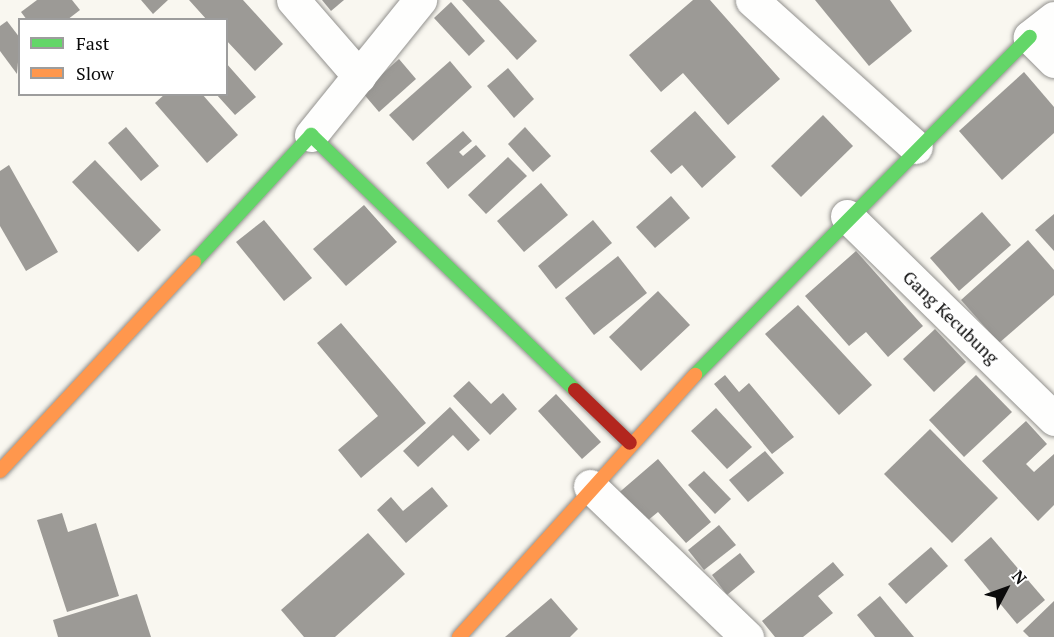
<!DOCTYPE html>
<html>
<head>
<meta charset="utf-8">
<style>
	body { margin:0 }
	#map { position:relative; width:1054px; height:637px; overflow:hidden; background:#f9f7f0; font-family:"PT Serif",serif }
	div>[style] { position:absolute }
	.building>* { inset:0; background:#9c9a96 }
	.roads { filter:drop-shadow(0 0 2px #92918e) drop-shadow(0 0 2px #92918e) }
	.street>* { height:33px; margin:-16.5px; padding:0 16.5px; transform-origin:16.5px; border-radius:16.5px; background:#fefefd }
	.fast>* { height:14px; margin:-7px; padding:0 7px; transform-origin:7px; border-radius:7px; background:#63d668 }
	.slow>* { height:14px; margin:-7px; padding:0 7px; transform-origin:7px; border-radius:7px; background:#ff974d }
	.jam>* { height:14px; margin:-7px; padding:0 7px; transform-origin:7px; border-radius:7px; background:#b3261e }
	span { translate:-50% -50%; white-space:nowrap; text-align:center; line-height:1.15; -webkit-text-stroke:6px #fff; paint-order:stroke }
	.street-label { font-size:18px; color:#0b0b0b }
	.legend { position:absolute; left:18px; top:18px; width:210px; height:78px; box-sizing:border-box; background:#fff; border:2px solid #9d9d9d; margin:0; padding:8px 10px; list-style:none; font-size:18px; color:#0b0b0b }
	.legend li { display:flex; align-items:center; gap:12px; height:30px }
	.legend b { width:30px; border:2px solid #9d9d9d }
	.north { position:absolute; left:976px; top:559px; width:60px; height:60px; -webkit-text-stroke:4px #fff; paint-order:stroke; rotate:49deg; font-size:16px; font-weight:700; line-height:24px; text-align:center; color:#0b0b0b }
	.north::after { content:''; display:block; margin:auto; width:21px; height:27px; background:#0b0b0b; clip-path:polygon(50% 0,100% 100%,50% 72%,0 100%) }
</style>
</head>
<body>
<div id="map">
	<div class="building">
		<i style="clip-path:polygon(37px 0,72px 0,80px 10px,67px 20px,27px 20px,21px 12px)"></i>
		<i style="clip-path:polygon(141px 0,168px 0,153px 14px)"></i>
		<i style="clip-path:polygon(189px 0,243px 0,283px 44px,255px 71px,226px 40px,226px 20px,207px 20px)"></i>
		<i style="clip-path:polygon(322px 0,344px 0,331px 11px)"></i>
		<i style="clip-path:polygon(462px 0,499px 0,537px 41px,517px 60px)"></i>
		<i style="clip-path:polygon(693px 0,710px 0,780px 79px,728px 125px,683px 73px,661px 92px,629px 55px)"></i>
		<i style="clip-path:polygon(815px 0,890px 0,912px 31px,869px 66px)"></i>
		<i style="clip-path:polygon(451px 2px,485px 41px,469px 56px,434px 18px)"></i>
		<i style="clip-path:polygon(7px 21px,20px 38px,17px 74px,0 51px,0 26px)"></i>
		<i style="clip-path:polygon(399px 59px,416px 79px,379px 112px,362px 92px)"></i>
		<i style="clip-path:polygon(450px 61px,472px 87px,413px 141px,389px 115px)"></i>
		<i style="clip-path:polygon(226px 63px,256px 97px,235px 115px,216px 94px,226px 94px)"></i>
		<i style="clip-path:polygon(508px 68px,534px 99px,514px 118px,487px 86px)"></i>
		<i style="clip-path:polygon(1024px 72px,1054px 107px,1054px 133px,1002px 180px,959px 131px)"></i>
		<i style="clip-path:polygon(165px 94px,202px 94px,238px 135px,207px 163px,155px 103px)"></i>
		<i style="clip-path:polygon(695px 111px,736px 157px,702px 188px,682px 165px,671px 174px,650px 151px)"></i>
		<i style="clip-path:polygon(823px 115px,853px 146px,801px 197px,771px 166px)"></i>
		<i style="clip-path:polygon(126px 127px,159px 166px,141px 181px,108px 143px)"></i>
		<i style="clip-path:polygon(525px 127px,551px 156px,533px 172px,508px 144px)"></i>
		<i style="clip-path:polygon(463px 131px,472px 141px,459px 152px,463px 156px,476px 145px,486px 156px,448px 189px,426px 163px)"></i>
		<i style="clip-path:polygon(508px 157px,527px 176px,486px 214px,468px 195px)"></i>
		<i style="clip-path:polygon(95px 160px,161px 230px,138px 252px,72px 182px)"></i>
		<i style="clip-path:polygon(9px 165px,58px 252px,26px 271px,0 226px,0 171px)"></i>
		<i style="clip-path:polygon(541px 183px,568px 215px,524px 252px,497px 221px)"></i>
		<i style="clip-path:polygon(671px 196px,690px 218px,655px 248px,636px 227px)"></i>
		<i style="clip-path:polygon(364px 205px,397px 242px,346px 286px,313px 249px)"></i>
		<i style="clip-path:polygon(982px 212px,1011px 245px,959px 291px,930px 258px)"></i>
		<i style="clip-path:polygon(1054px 214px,1054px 251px,1035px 230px)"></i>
		<i style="clip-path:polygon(264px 220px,312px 278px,284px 301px,236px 242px)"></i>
		<i style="clip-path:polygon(593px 220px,612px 243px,556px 289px,538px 266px)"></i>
		<i style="clip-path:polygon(1028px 240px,1054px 270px,1054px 295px,999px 343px,961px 300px)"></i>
		<i style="clip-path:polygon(856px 251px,923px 326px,888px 357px,866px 332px,849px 346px,805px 296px)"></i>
		<i style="clip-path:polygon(618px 256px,647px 293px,594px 335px,565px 298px)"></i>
		<i style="clip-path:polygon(658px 291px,690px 325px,641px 371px,609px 337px)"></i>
		<i style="clip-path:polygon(798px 305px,872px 385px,839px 415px,765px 334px)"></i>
		<i style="clip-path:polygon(341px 323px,426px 423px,361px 478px,338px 450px,378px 416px,317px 343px)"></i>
		<i style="clip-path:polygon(935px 329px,966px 362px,934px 392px,903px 359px)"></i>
		<i style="clip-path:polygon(725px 375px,739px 392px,749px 383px,794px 437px,772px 454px,714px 384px)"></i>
		<i style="clip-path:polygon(976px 375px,1012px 412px,964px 457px,929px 420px)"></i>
		<i style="clip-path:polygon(469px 381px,491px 404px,503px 393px,517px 409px,490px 435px,453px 396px)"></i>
		<i style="clip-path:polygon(556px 394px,601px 442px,582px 459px,538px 411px)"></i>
		<i style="clip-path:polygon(450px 407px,480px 440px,468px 451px,453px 435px,418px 467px,403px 451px)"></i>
		<i style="clip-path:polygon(716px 408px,752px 447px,727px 469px,691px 431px)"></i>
		<i style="clip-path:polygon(1026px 421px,1047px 444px,1026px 464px,1034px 472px,1054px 454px,1054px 505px,1038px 521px,982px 461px)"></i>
		<i style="clip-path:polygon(930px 429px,998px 498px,952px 543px,884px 474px)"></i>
		<i style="clip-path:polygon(765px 451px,784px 473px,748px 502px,729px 480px)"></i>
		<i style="clip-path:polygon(658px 459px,711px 522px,686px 543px,658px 512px,641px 526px,615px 496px)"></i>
		<i style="clip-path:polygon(704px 471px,731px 499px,715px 514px,688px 485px)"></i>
		<i style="clip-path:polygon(432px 487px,448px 506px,406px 543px,377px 510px,391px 497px,403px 511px)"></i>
		<i style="clip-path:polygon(62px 513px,68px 532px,96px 523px,119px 596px,67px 612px,37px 520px)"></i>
		<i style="clip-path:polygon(719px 525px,736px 545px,704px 570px,688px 550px)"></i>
		<i style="clip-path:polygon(368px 533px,405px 574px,335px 637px,304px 637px,281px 610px)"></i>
		<i style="clip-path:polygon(991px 537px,1045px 600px,1017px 624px,964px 560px)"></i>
		<i style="clip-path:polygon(931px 547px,948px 566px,906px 604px,888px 584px)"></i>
		<i style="clip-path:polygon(740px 553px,755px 572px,727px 595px,712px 575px)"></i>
		<i style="clip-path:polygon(833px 562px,844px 575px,818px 596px,833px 613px,803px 637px,775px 637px,762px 621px)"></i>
		<i style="clip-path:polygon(137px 594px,151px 637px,58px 637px,53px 620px)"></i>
		<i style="clip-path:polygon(880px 596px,914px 637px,875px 637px,857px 615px)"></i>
		<i style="clip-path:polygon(551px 598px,578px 629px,570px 637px,505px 637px)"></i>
		<i style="clip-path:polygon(1054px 601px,1054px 637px,1029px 637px,1023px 631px)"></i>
	</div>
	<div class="roads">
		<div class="street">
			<i style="left:293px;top:0;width:101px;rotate:49deg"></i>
			<i style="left:752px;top:0;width:220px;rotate:41.9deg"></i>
			<i style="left:1054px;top:18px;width:31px;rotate:142deg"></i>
			<i style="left:1030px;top:37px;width:34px;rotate:45deg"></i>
			<i style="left:311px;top:135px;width:174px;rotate:-51.1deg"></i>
			<i style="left:847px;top:216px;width:290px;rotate:44.4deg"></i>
			<i style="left:590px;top:486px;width:218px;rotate:43.9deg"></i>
		</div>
		<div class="fast">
			<i style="left:194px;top:262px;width:173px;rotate:-47.3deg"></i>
			<i style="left:311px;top:135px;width:367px;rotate:44deg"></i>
			<i style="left:695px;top:375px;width:476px;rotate:-45.3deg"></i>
		</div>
		<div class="slow">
			<i style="left:0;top:471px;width:285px;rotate:-47.1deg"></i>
			<i style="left:459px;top:637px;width:353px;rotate:-48deg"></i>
		</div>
		<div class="jam">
			<i style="left:575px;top:390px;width:76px;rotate:43.9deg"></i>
		</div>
	</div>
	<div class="street-label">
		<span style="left:951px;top:317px;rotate:44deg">Gang Kecubung</span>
	</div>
	<ul class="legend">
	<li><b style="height:8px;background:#63d668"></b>Fast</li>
	<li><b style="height:8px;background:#ff974d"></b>Slow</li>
	</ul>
	<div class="north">N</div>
</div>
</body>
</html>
